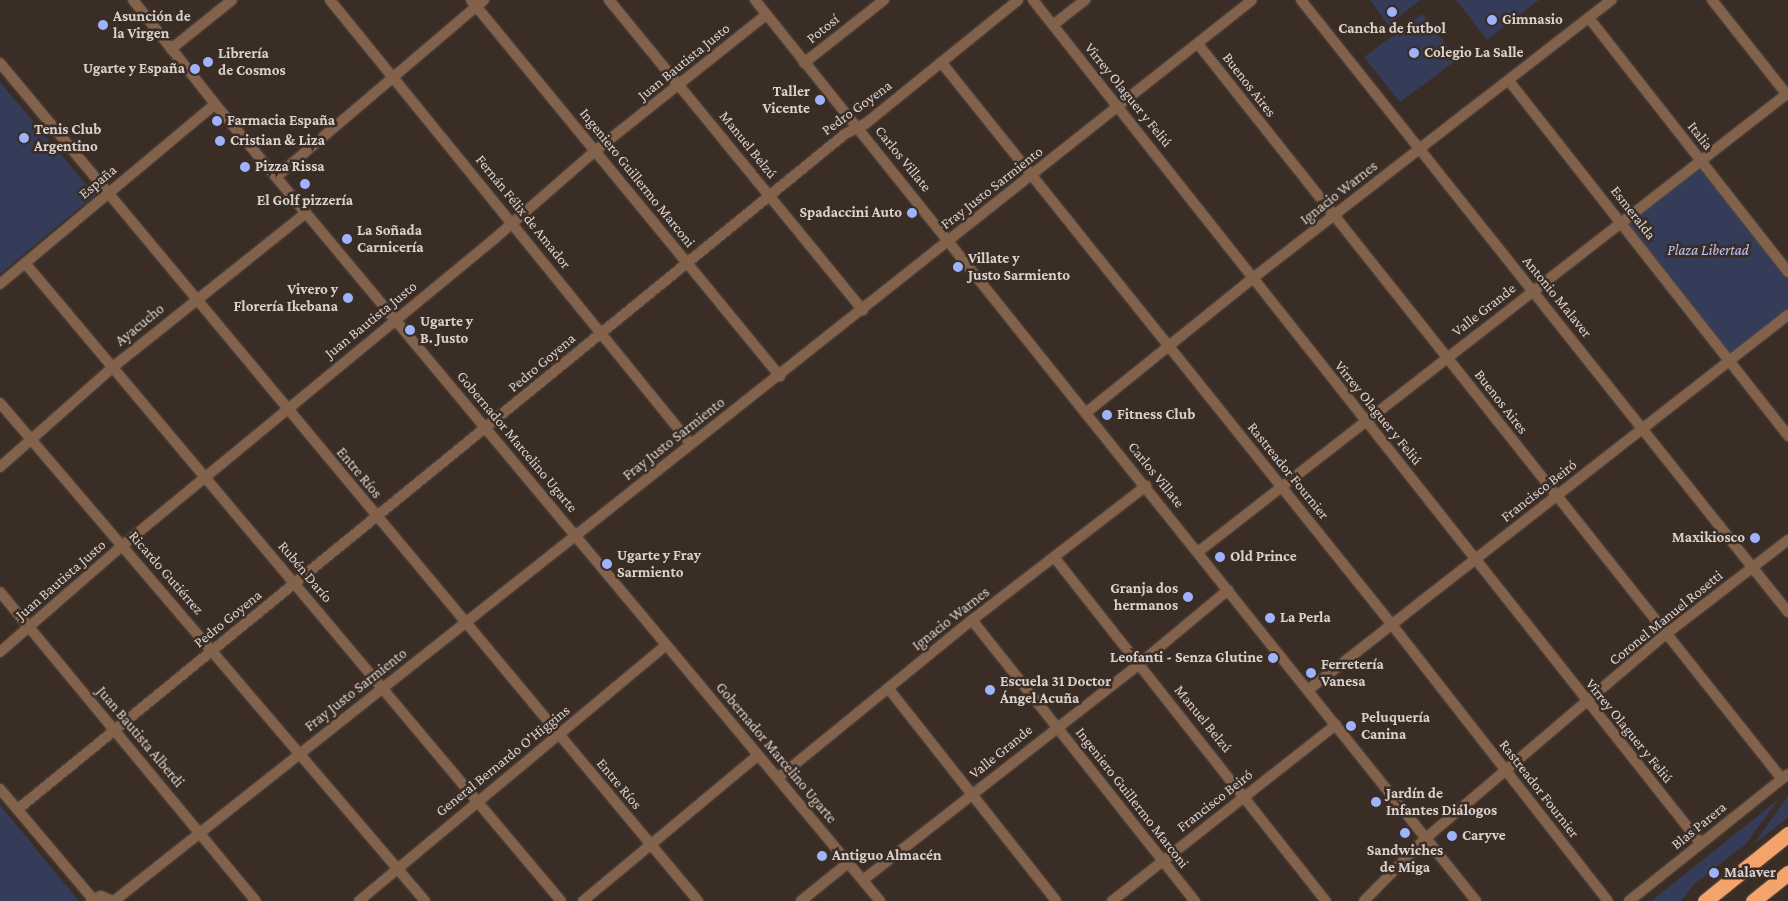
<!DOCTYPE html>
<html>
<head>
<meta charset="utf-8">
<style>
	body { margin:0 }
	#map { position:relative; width:1788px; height:901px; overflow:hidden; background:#3a2d25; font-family:"Crimson Pro",serif }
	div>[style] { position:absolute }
	.green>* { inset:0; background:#343c59 }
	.roads { filter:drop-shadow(0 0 1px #574b43) drop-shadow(0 0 1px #574b43) }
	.minor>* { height:10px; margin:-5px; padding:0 5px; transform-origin:5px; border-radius:5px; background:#83624b }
	.highway>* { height:15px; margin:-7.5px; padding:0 7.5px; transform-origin:7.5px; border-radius:7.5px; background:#f4a36a }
	.dots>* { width:14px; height:14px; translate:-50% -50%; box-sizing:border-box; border:2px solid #3a2d25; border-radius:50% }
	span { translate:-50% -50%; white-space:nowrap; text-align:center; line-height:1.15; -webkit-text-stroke:5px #3a2d25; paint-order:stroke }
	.poi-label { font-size:15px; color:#dad1cc; font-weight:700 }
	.left { translate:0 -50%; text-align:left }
	.right { translate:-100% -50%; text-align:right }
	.street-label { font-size:15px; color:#dad1cc }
	.park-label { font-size:15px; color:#b9c7fa; font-style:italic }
</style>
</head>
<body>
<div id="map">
	<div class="green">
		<i style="clip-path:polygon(1370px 0,1421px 0,1388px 25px)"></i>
		<i style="clip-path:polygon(1456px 0,1539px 0,1487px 40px)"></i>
		<i style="clip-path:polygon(1422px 14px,1458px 59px,1400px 102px,1364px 57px)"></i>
		<i style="clip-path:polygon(0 82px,95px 195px,0 274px)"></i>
		<i style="clip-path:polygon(1701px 167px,1788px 278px,1788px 310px,1731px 355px,1628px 224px)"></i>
		<i style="clip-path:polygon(1788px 796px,1788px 817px,1753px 845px)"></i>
		<i style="clip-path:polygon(1779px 799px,1745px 845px,1694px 884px,1681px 901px,1651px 901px)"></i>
		<i style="clip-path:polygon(0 805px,79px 901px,0 901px)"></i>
	</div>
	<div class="roads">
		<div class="minor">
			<i style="left:133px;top:0;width:132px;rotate:51.7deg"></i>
			<i style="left:215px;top:104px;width:1038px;rotate:50.16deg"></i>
			<i style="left:330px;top:0;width:571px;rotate:50.9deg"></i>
			<i style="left:471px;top:0;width:487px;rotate:50.6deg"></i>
			<i style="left:609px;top:0;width:401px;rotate:50.7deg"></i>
			<i style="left:755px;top:0;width:1154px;rotate:51.33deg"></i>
			<i style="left:1033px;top:0;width:1076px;rotate:51.64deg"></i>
			<i style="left:1301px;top:0;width:782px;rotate:51.49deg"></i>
			<i style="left:1712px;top:0;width:122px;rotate:51.6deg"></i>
			<i style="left:1589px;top:18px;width:323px;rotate:51.9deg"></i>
			<i style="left:1053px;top:25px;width:41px;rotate:-38deg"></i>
			<i style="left:1198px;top:44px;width:939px;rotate:51.53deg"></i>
			<i style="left:171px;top:49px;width:78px;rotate:-38.8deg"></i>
			<i style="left:941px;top:62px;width:723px;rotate:51.29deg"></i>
			<i style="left:1393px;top:626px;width:349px;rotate:52deg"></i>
			<i style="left:0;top:63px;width:1091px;rotate:50.21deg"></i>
			<i style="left:804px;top:63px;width:102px;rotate:-38.2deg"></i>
			<i style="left:1509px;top:81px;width:452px;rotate:51.8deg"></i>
			<i style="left:276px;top:177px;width:273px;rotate:-40.4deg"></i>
			<i style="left:25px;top:263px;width:833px;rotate:49.97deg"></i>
			<i style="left:0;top:284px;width:280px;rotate:-39.9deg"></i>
			<i style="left:0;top:403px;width:655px;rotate:49.52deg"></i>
			<i style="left:1087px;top:412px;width:213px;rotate:-38.9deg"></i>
			<i style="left:1253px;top:278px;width:454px;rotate:-37.8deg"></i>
			<i style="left:0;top:467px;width:151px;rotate:-41.5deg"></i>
			<i style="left:113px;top:367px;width:247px;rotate:-38.6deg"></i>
			<i style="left:1198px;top:552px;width:748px;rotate:-37.88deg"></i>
			<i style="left:1054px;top:557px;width:439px;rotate:51.7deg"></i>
			<i style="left:0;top:592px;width:401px;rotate:50.4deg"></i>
			<i style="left:972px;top:620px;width:359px;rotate:51.6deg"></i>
			<i style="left:0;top:652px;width:163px;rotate:-41deg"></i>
			<i style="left:123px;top:545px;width:480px;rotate:-39.5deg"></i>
			<i style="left:493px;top:240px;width:135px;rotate:-41.1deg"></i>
			<i style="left:595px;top:151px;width:218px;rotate:-38.5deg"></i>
			<i style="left:888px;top:688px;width:271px;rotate:51.7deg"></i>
			<i style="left:1308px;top:690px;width:609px;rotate:-38deg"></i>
			<i style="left:778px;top:778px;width:250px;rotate:-39.2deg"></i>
			<i style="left:972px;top:620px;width:220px;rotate:-37.6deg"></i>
			<i style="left:0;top:789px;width:144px;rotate:49.8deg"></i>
			<i style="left:18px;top:809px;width:1067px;rotate:-39.22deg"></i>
			<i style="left:845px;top:134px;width:22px;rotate:-27deg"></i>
			<i style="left:865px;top:124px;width:197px;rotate:-39deg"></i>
			<i style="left:863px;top:880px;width:350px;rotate:-38deg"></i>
			<i style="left:1139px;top:664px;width:116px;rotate:-39.7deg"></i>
			<i style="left:91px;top:901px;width:11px;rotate:-27deg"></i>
			<i style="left:101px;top:896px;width:13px;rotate:23deg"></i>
			<i style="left:114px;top:901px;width:1451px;rotate:-38.37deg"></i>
			<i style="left:359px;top:901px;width:400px;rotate:-39.8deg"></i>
			<i style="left:583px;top:901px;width:228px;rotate:-39.8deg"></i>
			<i style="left:801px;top:901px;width:60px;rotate:-39deg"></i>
			<i style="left:1112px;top:901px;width:285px;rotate:-38.2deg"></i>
			<i style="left:1364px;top:901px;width:88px;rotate:-45.5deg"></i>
			<i style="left:1426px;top:838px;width:315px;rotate:-40.4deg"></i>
			<i style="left:1666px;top:634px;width:154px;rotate:-37.6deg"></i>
			<i style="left:1629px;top:901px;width:203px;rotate:-38.6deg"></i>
		</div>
		<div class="highway">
			<i style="left:1705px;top:901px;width:107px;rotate:-38.9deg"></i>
			<i style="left:1753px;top:901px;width:45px;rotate:-38.7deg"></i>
		</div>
	</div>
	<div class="dots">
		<i style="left:1392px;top:12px;background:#9fb3fd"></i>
		<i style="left:1492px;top:20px;background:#9fb3fd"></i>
		<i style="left:103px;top:25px;background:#9fb3fd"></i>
		<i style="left:1414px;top:53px;background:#9fb3fd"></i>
		<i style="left:208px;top:62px;background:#9fb3fd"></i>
		<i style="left:195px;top:69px;background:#9fb3fd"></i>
		<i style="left:820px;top:100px;background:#9fb3fd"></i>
		<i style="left:217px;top:121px;background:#9fb3fd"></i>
		<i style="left:24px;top:138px;background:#9fb3fd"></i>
		<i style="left:220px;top:141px;background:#9fb3fd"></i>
		<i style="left:245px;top:167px;background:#9fb3fd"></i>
		<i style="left:305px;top:184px;background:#9fb3fd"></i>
		<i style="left:912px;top:213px;background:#9fb3fd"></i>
		<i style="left:347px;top:239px;background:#9fb3fd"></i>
		<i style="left:958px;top:267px;background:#9fb3fd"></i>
		<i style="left:348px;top:298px;background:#9fb3fd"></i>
		<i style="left:410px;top:330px;background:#9fb3fd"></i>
		<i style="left:1107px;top:415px;background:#9fb3fd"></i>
		<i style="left:1755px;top:538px;background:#9fb3fd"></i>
		<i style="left:1220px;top:557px;background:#9fb3fd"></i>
		<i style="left:607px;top:564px;background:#9fb3fd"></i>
		<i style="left:1188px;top:597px;background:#9fb3fd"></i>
		<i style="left:1270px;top:618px;background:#9fb3fd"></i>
		<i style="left:1273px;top:658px;background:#9fb3fd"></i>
		<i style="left:1311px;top:673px;background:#9fb3fd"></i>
		<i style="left:990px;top:690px;background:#9fb3fd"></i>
		<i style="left:1351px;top:726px;background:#9fb3fd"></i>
		<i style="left:1376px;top:802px;background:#9fb3fd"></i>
		<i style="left:1405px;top:833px;background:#9fb3fd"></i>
		<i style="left:1452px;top:836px;background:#9fb3fd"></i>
		<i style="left:822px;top:856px;background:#9fb3fd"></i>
		<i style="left:1714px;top:873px;background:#9fb3fd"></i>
	</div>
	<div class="poi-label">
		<span class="left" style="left:113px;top:25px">Asunción de<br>la Virgen</span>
		<span class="left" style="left:1502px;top:20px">Gimnasio</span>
		<span style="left:1392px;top:29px">Cancha de futbol</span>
		<span class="left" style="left:218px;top:62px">Librería<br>de Cosmos</span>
		<span class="left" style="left:1424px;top:53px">Colegio La Salle</span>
		<span class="right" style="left:185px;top:69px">Ugarte y España</span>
		<span class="right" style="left:810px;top:100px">Taller<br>Vicente</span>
		<span class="left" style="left:227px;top:121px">Farmacia España</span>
		<span class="left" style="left:34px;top:138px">Tenis Club<br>Argentino</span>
		<span class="left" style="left:230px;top:141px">Cristian &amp; Liza</span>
		<span class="left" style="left:255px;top:167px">Pizza Rissa</span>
		<span style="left:305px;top:201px">El Golf pizzería</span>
		<span class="right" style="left:902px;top:213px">Spadaccini Auto</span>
		<span class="left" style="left:357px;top:239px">La Soñada<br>Carnicería</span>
		<span class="left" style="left:968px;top:267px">Villate y<br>Justo Sarmiento</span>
		<span class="right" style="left:338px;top:298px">Vivero y<br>Florería Ikebana</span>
		<span class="left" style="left:420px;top:330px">Ugarte y<br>B. Justo</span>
		<span class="left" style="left:1117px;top:415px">Fitness Club</span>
		<span class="right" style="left:1745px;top:538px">Maxikiosco</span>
		<span class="left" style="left:617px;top:564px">Ugarte y Fray<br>Sarmiento</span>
		<span class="left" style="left:1230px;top:557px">Old Prince</span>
		<span class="right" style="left:1178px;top:597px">Granja dos<br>hermanos</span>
		<span class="left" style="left:1280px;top:618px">La Perla</span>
		<span class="right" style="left:1263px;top:658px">Leofanti - Senza Glutine</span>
		<span class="left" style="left:1321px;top:673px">Ferretería<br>Vanesa</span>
		<span class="left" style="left:1000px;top:690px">Escuela 31 Doctor<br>Ángel Acuña</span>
		<span class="left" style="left:1361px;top:726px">Peluquería<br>Canina</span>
		<span class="left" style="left:1386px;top:802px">Jardín de<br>Infantes Diálogos</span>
		<span class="left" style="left:1462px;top:836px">Caryve</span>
		<span style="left:1405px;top:859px">Sandwiches<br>de Miga</span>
		<span class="left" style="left:832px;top:856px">Antiguo Almacén</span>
		<span class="left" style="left:1724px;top:873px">Malaver</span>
	</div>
	<div class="street-label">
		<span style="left:823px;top:29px;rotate:-39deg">Potosí</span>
		<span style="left:684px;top:62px;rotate:-39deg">Juan Bautista Justo</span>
		<span style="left:1249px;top:85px;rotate:52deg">Buenos Aires</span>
		<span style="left:1128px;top:95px;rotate:51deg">Virrey Olaguer y Feliú</span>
		<span style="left:857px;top:108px;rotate:-36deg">Pedro Goyena</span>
		<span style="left:1700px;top:136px;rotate:52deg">Italia</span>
		<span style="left:748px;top:145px;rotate:51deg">Manuel Belzú</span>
		<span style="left:903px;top:159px;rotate:51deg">Carlos Villate</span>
		<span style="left:637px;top:178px;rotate:51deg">Ingeniero Guillermo Marconi</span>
		<span style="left:98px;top:182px;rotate:-40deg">España</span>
		<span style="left:992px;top:188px;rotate:-38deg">Fray Justo Sarmiento</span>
		<span style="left:1339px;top:193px;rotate:-38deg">Ignacio Warnes</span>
		<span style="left:523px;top:212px;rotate:51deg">Fernán Félix de Amador</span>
		<span style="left:1633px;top:213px;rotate:52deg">Esmeralda</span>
		<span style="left:1557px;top:297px;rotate:51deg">Antonio Malaver</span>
		<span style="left:1484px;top:310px;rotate:-38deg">Valle Grande</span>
		<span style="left:371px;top:320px;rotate:-39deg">Juan Bautista Justo</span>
		<span style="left:140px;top:325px;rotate:-39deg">Ayacucho</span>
		<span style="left:542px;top:363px;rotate:-40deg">Pedro Goyena</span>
		<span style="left:1501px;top:402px;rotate:52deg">Buenos Aires</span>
		<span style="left:1378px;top:413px;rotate:51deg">Virrey Olaguer y Feliú</span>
		<span style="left:674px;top:439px;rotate:-38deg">Fray Justo Sarmiento</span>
		<span style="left:517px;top:442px;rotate:50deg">Gobernador Marcelino Ugarte</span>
		<span style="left:1288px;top:471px;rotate:51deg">Rastreador Fournier</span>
		<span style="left:359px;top:473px;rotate:50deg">Entre Ríos</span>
		<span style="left:1156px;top:475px;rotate:51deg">Carlos Villate</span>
		<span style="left:1539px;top:491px;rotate:-38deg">Francisco Beiró</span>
		<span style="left:305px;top:572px;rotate:50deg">Rubén Darío</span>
		<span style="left:166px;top:573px;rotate:49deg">Ricardo Gutiérrez</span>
		<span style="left:61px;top:580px;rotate:-41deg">Juan Bautista Justo</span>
		<span style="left:1666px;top:618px;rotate:-39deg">Coronel Manuel Rosetti</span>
		<span style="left:228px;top:619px;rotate:-39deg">Pedro Goyena</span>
		<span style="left:951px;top:619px;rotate:-38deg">Ignacio Warnes</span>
		<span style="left:356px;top:690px;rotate:-38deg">Fray Justo Sarmiento</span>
		<span style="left:1203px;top:719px;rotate:51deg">Manuel Belzú</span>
		<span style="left:1629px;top:731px;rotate:51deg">Virrey Olaguer y Feliú</span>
		<span style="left:140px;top:737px;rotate:50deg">Juan Bautista Alberdi</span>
		<span style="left:1001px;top:752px;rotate:-39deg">Valle Grande</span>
		<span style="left:776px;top:753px;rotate:50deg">Gobernador Marcelino Ugarte</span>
		<span style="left:503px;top:761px;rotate:-39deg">General Bernardo O'Higgins</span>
		<span style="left:619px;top:784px;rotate:50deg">Entre Ríos</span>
		<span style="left:1539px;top:789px;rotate:52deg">Rastreador Fournier</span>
		<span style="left:1132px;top:798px;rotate:52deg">Ingeniero Guillermo Marconi</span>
		<span style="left:1215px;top:801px;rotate:-38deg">Francisco Beiró</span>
		<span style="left:1699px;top:826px;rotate:-39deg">Blas Parera</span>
	</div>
	<div class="park-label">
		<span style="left:1708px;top:251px">Plaza Libertad</span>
	</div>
</div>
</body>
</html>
